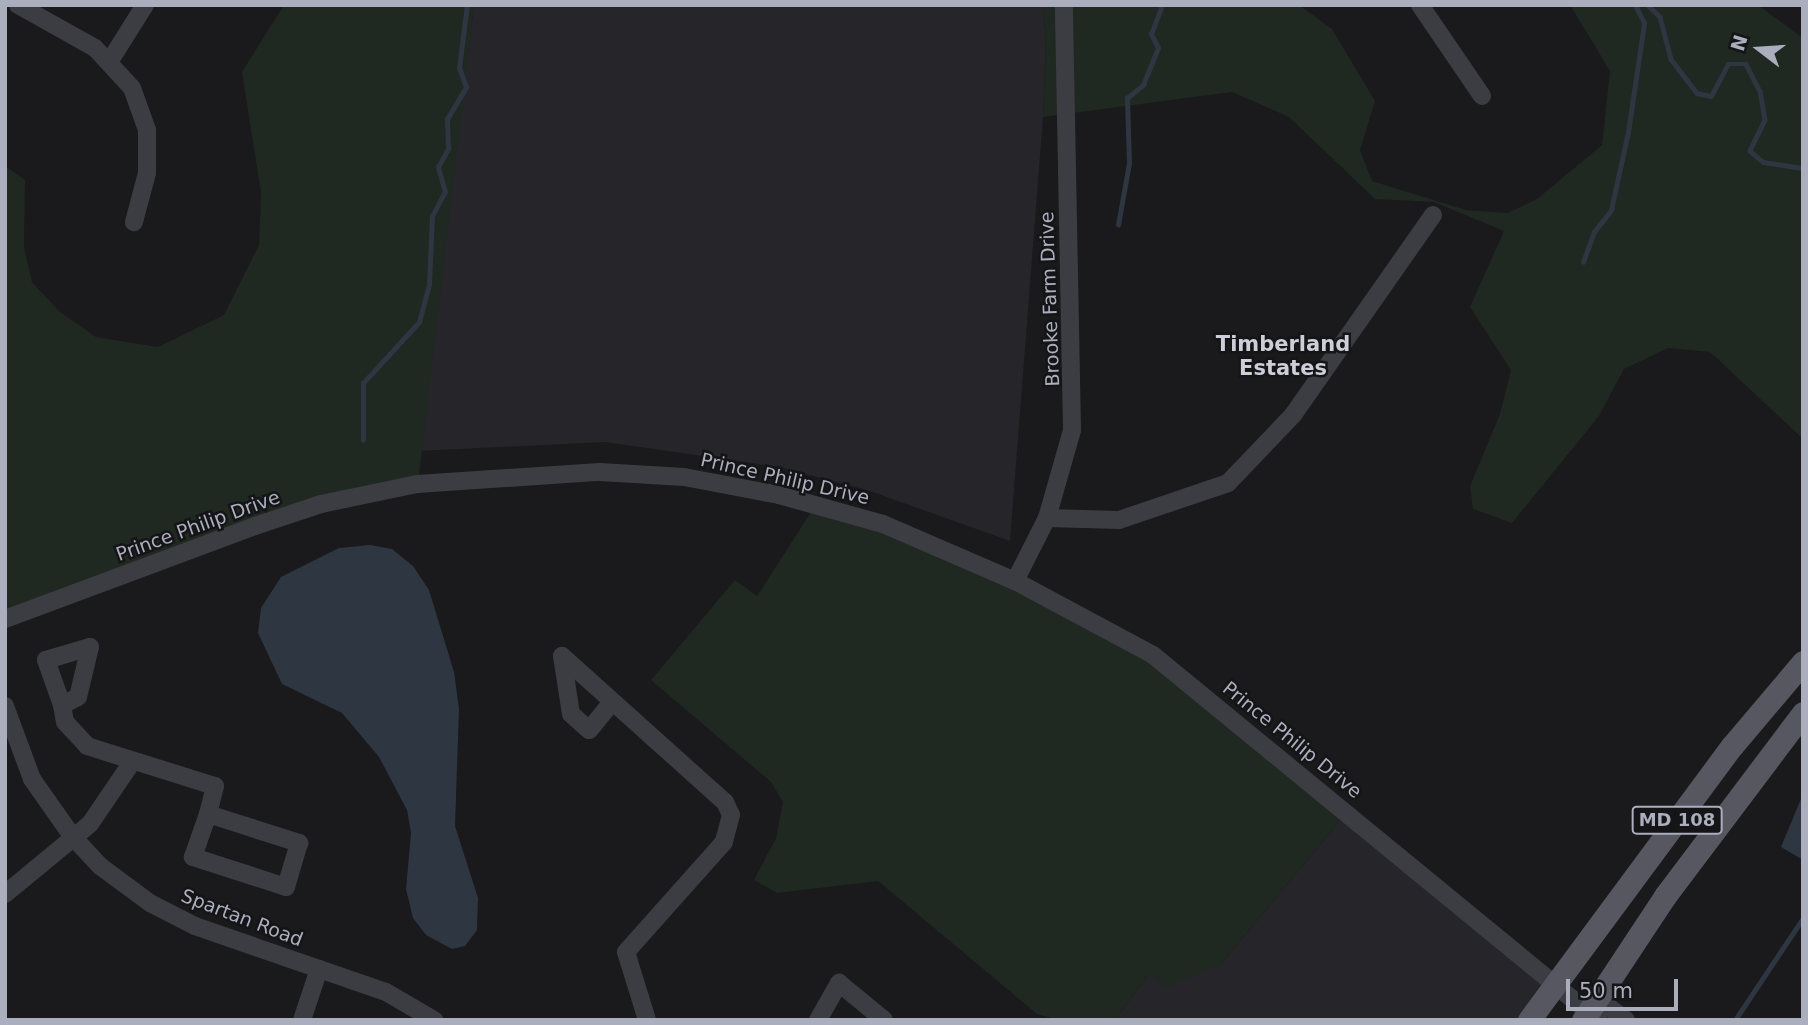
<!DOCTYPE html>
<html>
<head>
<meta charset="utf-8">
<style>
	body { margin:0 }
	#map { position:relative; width:1808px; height:1025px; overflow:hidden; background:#1a191c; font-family:"DejaVu Sans",sans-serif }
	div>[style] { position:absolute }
	.built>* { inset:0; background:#262529 }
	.green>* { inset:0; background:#1f2821 }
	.water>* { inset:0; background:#2e3642 }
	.stream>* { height:4.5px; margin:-2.25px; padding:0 2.25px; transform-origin:2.25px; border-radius:2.25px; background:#2e3642 }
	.minor>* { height:18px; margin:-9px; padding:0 9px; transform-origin:9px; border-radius:9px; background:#3c3c43 }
	.major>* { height:23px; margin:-11.5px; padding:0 11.5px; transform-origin:11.5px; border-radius:11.5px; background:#565761 }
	span { translate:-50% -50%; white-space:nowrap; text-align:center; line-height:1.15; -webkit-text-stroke:5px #151417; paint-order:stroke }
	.shield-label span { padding:2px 5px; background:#151417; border:2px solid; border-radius:5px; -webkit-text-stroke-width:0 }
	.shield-label { font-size:18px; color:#abaebd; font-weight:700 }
	.street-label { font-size:19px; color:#abaebd }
	.neighbourhood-label { font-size:21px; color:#ccced8; font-weight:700 }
	.frame { position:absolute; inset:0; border:7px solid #abaebd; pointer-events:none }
	.north { position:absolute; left:1724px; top:14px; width:70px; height:70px; -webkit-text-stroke:5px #151417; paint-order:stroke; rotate:287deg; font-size:19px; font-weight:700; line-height:28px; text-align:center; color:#abaebd }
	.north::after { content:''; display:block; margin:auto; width:24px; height:32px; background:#abaebd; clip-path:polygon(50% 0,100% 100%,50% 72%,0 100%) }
	.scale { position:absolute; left:1566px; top:979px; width:112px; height:32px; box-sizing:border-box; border:4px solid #abaebd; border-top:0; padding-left:9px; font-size:21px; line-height:24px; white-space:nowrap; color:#abaebd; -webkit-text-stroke:5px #151417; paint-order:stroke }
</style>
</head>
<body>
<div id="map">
	<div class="built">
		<i style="clip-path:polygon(474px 5px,1042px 5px,1046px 39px,1043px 117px,1010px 541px,867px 490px,779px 467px,605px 442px,418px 451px)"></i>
		<i style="clip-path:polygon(1347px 812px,1557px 983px,1529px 1020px,1115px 1020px,1149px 973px,1221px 964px)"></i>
	</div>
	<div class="green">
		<i style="clip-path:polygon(284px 5px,474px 5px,418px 484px,321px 504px,5px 619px,5px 166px,25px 180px,24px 247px,32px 282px,60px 312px,96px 337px,158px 347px,224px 315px,259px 245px,261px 193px,242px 72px)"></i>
		<i style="clip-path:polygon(1042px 5px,1299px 5px,1332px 29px,1375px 101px,1360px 150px,1372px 181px,1466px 210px,1508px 213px,1537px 199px,1602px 145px,1610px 71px,1570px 5px,1758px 5px,1803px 38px,1803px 439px,1710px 352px,1668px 348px,1624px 369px,1599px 416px,1512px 523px,1473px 509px,1470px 486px,1500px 414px,1511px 370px,1470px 307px,1504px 231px,1434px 202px,1375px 199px,1289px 117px,1232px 92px,1043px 117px,1046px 39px)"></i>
		<i style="clip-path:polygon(815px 506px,883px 524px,1153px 655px,1347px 812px,1221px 964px,1167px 987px,1149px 973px,1115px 1020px,1059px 1020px,1037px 1014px,878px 881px,777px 893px,754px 880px,776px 838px,783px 802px,771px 782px,651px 680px,735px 580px,757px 596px)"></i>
	</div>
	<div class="water">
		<i style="clip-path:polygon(370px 545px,392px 549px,413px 566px,429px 590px,454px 672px,459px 709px,455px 826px,478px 898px,477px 930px,465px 946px,452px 949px,426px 935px,413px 918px,406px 889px,411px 833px,407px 810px,379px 757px,342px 713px,282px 684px,258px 633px,261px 608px,281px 577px,339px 548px)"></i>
		<i style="clip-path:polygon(1803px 794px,1803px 860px,1781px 847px)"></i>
	</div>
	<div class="stream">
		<i style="left:1648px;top:5px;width:17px;rotate:45deg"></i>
		<i style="left:1660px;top:17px;width:43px;rotate:75.3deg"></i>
		<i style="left:1671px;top:59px;width:43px;rotate:52.6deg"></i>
		<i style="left:1697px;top:93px;width:14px;rotate:12deg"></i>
		<i style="left:1711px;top:96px;width:36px;rotate:-62deg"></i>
		<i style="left:1728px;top:64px;width:18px"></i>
		<i style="left:1746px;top:64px;width:30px;rotate:63deg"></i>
		<i style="left:1760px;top:91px;width:29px;rotate:80deg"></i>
		<i style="left:1765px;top:120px;width:34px;rotate:116deg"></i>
		<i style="left:1750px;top:151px;width:17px;rotate:40deg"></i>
		<i style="left:1763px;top:162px;width:40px;rotate:8.5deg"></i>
		<i style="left:1118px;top:225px;width:63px;rotate:-79.9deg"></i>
		<i style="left:1129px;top:163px;width:65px;rotate:-91.8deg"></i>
		<i style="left:1127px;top:98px;width:21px;rotate:-39deg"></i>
		<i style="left:1143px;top:85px;width:40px;rotate:-68deg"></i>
		<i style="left:1158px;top:48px;width:16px;rotate:-117deg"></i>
		<i style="left:1151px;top:34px;width:31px;rotate:-69deg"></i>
		<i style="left:1583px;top:262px;width:32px;rotate:-70deg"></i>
		<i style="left:1594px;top:232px;width:28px;rotate:-52deg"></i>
		<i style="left:1611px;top:210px;width:80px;rotate:-77.7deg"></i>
		<i style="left:1628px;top:132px;width:110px;rotate:-81.6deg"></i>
		<i style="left:1644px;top:23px;width:20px;rotate:-117deg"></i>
		<i style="left:363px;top:440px;width:57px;rotate:-90deg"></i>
		<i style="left:363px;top:383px;width:83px;rotate:-47.4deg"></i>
		<i style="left:419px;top:322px;width:39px;rotate:-75deg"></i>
		<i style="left:429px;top:284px;width:68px;rotate:-87.5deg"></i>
		<i style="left:432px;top:216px;width:27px;rotate:-62deg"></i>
		<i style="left:445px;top:192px;width:26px;rotate:-106deg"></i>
		<i style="left:438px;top:167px;width:21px;rotate:-61deg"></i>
		<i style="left:448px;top:149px;width:30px;rotate:-92deg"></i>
		<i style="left:447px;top:119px;width:37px;rotate:-59deg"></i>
		<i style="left:466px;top:87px;width:20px;rotate:-110deg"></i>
		<i style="left:459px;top:68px;width:64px;rotate:-82.8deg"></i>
		<i style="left:1735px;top:1020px;width:123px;rotate:-56.3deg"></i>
	</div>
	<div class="minor">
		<i style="left:18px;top:5px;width:88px;rotate:29.2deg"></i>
		<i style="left:95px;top:48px;width:54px;rotate:47.2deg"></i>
		<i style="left:132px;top:88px;width:45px;rotate:70.3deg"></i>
		<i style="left:147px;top:130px;width:43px;rotate:90deg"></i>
		<i style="left:147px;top:173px;width:51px;rotate:104.9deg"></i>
		<i style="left:1420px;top:5px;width:110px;rotate:55.7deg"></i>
		<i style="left:111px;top:59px;width:64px;rotate:-57.8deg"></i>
		<i style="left:1047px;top:518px;width:72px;rotate:1.6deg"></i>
		<i style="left:1119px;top:520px;width:115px;rotate:-18.7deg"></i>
		<i style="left:1228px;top:483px;width:94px;rotate:-46.3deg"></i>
		<i style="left:1293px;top:415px;width:244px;rotate:-55deg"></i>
		<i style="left:1015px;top:581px;width:71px;rotate:-63.1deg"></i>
		<i style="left:1047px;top:518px;width:91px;rotate:-74.1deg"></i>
		<i style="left:1072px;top:430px;width:425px;rotate:-91.1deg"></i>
		<i style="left:5px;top:619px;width:267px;rotate:-20.4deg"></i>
		<i style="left:255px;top:526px;width:70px;rotate:-18.4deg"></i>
		<i style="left:321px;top:504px;width:98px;rotate:-11.8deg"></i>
		<i style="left:417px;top:484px;width:183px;rotate:-3.8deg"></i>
		<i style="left:600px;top:472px;width:84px;rotate:3.4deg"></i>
		<i style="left:684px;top:477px;width:97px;rotate:10.7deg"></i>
		<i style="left:779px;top:495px;width:108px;rotate:15.6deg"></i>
		<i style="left:883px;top:524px;width:144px;rotate:23.4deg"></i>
		<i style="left:1015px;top:581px;width:157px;rotate:28.2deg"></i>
		<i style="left:1153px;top:655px;width:576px;rotate:39.36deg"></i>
		<i style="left:612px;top:702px;width:36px;rotate:129deg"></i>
		<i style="left:589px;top:730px;width:24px;rotate:-138deg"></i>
		<i style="left:571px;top:714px;width:59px;rotate:-98.8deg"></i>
		<i style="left:562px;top:656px;width:219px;rotate:41.9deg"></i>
		<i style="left:725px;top:802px;width:14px;rotate:65deg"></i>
		<i style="left:731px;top:815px;width:28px;rotate:105deg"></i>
		<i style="left:724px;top:842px;width:147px;rotate:131.7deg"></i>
		<i style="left:626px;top:952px;width:71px;rotate:72.8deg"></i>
		<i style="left:62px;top:705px;width:48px;rotate:-109.6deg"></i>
		<i style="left:46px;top:660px;width:46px;rotate:-16.5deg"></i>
		<i style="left:90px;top:647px;width:51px;rotate:103.5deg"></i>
		<i style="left:78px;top:697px;width:18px;rotate:153deg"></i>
		<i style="left:62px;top:705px;width:17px;rotate:80deg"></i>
		<i style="left:65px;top:722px;width:33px;rotate:47deg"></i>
		<i style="left:87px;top:746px;width:134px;rotate:17.4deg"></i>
		<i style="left:215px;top:786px;width:29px;rotate:104deg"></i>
		<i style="left:208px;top:814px;width:96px;rotate:17.7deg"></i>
		<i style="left:299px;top:843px;width:46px;rotate:106.5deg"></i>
		<i style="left:286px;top:887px;width:98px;rotate:-162.1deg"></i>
		<i style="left:193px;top:857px;width:46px;rotate:-70.8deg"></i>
		<i style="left:5px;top:706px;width:78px;rotate:69.7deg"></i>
		<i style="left:32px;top:779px;width:70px;rotate:54.9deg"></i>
		<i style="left:72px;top:836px;width:41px;rotate:47deg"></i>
		<i style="left:100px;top:866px;width:62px;rotate:36.5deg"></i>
		<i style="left:150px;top:903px;width:51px;rotate:27.1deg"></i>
		<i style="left:195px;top:926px;width:202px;rotate:19.1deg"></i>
		<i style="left:386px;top:992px;width:56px;rotate:30.3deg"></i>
		<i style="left:5px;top:894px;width:110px;rotate:-39.5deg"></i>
		<i style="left:90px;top:824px;width:75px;rotate:-55.9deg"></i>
		<i style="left:1591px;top:1009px;width:19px;rotate:-3deg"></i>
		<i style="left:1610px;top:1008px;width:20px;rotate:37deg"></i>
		<i style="left:302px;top:1020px;width:54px;rotate:-71.6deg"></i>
		<i style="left:818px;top:1020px;width:43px;rotate:-60.4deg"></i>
		<i style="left:839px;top:983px;width:58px;rotate:39.4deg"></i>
	</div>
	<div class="major">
		<i style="left:1529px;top:1020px;width:341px;rotate:-53.5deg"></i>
		<i style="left:1732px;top:746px;width:110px;rotate:-49.8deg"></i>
		<i style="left:1583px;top:1020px;width:149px;rotate:-56.5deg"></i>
		<i style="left:1665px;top:896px;width:229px;rotate:-53deg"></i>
	</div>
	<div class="shield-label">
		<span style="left:1677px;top:820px">MD 108</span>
	</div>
	<div class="street-label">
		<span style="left:1050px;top:299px;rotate:-92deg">Brooke Farm Drive</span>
		<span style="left:785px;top:479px;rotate:13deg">Prince Philip Drive</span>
		<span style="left:198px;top:526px;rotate:-20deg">Prince Philip Drive</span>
		<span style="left:1292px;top:740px;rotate:39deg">Prince Philip Drive</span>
		<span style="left:242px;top:918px;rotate:21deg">Spartan Road</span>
	</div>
	<div class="neighbourhood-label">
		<span style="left:1283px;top:356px">Timberland<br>Estates</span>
	</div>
	<div class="frame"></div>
	<div class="north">N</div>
	<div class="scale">50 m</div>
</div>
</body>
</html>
